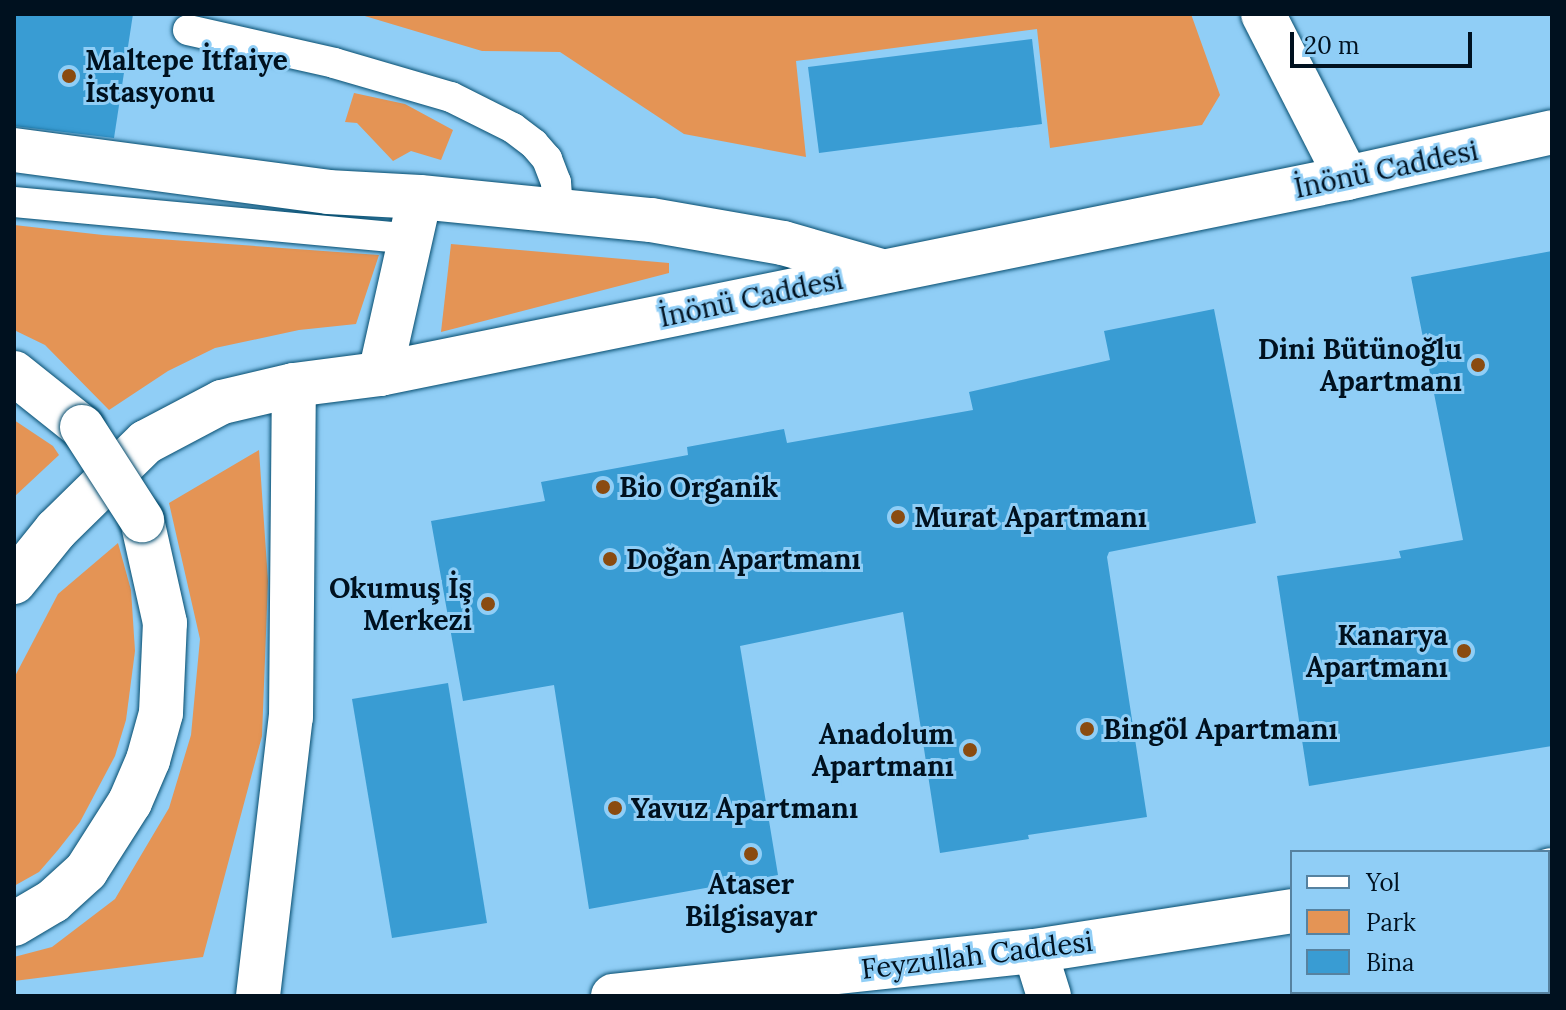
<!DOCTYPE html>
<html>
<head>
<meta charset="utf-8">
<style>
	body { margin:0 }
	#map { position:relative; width:1566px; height:1010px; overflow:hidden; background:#90cef6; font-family:Lora,serif }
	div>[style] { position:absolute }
	.green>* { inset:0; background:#e49455 }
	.building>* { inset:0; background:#399cd3 }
	.roads { filter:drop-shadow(0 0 2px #064d6f) drop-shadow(0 0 2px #064d6f) }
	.service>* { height:30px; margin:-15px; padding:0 15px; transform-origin:15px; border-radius:15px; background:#fff }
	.minor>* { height:44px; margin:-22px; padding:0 22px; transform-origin:22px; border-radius:22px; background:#fff }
	.tertiary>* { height:44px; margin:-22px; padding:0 22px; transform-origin:22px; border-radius:22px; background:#fff }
	.primary>* { height:44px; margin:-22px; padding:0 22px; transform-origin:22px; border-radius:22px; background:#fff }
	.trunk>* { height:44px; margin:-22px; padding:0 22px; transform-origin:22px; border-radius:22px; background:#fff }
	.bridges { filter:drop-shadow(0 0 2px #064d6f) drop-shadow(0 0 2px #064d6f) }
	.trunk-bridge>* { height:44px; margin:-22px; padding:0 22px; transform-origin:22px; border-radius:22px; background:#fff }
	.dots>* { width:22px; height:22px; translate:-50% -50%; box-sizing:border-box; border:4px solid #90cef6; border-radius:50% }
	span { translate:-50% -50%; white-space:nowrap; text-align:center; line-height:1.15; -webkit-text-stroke:6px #90cef6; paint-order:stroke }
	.poi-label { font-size:28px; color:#00111f; font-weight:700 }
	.left { translate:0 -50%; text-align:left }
	.right { translate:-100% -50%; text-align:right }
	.street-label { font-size:28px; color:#00111f }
	.frame { position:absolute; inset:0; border:16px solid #00111f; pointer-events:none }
	.legend { position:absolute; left:1290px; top:850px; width:260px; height:144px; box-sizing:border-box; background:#90cef6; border:2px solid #5682a0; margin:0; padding:10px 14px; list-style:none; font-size:24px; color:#00111f }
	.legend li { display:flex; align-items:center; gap:16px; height:40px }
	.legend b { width:40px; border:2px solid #5682a0 }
	.scale { position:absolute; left:1290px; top:32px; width:182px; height:36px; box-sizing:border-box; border:4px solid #00111f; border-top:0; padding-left:10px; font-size:24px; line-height:28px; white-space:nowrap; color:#00111f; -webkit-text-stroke:6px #90cef6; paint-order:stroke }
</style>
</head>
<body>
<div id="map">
	<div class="green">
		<i style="clip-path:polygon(358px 14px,1191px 14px,1220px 95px,1202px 125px,1050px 148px,1037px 29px,796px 61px,806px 157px,684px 134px,560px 52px,482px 51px)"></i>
		<i style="clip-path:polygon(354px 93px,405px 104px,453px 130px,441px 160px,411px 151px,393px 161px,357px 123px,345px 122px)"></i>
		<i style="clip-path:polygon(14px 225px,103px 235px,379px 255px,356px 324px,299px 330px,215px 348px,168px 371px,109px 410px,45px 345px,14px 330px)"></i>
		<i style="clip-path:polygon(451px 244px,669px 263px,669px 273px,441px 332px)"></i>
		<i style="clip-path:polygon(14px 420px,53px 446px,59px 455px,14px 497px)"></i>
		<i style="clip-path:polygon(259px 450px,268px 581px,262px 736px,203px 957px,14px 981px,14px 957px,52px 947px,115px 899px,169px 808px,191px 735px,200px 639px,169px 503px)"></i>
		<i style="clip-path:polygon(118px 543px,131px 590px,135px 651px,126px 720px,115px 756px,80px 822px,58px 850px,39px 872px,14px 886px,14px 678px,58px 594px)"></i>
	</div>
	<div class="building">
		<i style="clip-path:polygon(14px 14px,133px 14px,114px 138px,14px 126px)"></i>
		<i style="clip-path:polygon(1032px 39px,1042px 124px,819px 153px,808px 67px)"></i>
		<i style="clip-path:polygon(1552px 251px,1552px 746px,1309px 786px,1277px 576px,1401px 558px,1399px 551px,1463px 540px,1411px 277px)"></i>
		<i style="clip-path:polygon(1214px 309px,1256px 523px,1109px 552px,1107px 557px,1147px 817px,1028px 835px,1029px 839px,940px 853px,903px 612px,740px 646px,778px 875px,589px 909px,554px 685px,463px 701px,431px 521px,545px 501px,541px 482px,688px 455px,687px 447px,784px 429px,787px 443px,973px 410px,969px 392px,1110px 360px,1104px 331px)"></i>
		<i style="clip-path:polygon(448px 683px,487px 923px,392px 938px,352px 699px)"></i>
	</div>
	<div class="roads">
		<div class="service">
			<i style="left:188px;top:30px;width:150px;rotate:12.7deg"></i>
			<i style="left:334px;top:63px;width:122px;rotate:16.2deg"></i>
			<i style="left:451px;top:97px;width:69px;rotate:26.6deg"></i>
			<i style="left:513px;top:128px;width:26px;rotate:37deg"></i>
			<i style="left:534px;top:144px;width:20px;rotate:49deg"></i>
			<i style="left:547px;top:159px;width:25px;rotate:69deg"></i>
			<i style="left:556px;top:182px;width:29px;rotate:86deg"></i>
			<i style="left:14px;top:202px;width:398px;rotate:5.3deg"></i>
		</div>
		<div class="minor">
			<i style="left:1263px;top:14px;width:184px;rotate:62.9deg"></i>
			<i style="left:1035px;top:951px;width:47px;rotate:72.7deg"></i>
		</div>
		<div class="tertiary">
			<i style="left:258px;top:996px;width:281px;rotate:-83.3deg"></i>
			<i style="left:291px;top:717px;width:332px;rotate:-89.5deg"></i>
		</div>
		<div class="primary">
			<i style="left:14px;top:582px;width:67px;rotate:-51.1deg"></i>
			<i style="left:56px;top:530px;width:126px;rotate:-44.4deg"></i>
			<i style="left:146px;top:442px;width:86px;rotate:-27.8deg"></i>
			<i style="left:222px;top:402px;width:74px;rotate:-13.3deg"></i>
			<i style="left:294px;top:385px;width:87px;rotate:-7.3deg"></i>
			<i style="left:380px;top:374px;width:987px;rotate:-11.46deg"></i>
			<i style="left:1347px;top:178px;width:210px;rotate:-12.6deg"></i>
			<i style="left:1548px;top:871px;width:4px;rotate:-14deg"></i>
			<i style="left:613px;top:996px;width:424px;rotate:-6.1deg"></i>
			<i style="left:1035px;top:951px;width:260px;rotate:-8.8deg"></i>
		</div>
		<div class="trunk">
			<i style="left:14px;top:150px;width:317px;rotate:7.6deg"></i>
			<i style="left:328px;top:192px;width:92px;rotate:3.1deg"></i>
			<i style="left:420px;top:197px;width:232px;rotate:5.7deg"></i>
			<i style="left:651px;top:220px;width:134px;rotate:9.9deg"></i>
			<i style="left:783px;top:243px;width:102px;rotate:15.9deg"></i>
			<i style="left:14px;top:373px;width:87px;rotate:38.5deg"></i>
			<i style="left:380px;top:374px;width:181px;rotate:-77.3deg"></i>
			<i style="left:14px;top:924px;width:45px;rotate:-30.5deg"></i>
			<i style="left:53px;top:901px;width:45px;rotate:-42.3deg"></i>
			<i style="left:86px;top:871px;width:82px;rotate:-57.5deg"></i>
			<i style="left:130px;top:802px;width:46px;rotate:-66.8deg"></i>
			<i style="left:148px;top:760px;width:49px;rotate:-74.5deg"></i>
			<i style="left:161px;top:713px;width:90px;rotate:-87.5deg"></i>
			<i style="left:165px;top:623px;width:106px;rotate:-102.6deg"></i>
		</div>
	</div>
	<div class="bridges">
		<div class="trunk-bridge">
			<i style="left:82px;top:427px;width:111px;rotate:57.2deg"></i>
		</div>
	</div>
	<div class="dots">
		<i style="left:69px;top:76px;background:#8a4b10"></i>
		<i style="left:1478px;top:365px;background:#8a4b10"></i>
		<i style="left:603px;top:487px;background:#8a4b10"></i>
		<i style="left:898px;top:517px;background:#8a4b10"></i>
		<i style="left:610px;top:559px;background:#8a4b10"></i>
		<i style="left:488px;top:604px;background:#8a4b10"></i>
		<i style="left:1464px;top:651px;background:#8a4b10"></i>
		<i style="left:1087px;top:729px;background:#8a4b10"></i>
		<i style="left:970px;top:750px;background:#8a4b10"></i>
		<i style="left:615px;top:808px;background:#8a4b10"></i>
		<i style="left:751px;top:854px;background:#8a4b10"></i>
	</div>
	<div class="poi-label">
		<span class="left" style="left:85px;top:76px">Maltepe İtfaiye<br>İstasyonu</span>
		<span class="right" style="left:1462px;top:365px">Dini Bütünoğlu<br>Apartmanı</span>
		<span class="left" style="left:619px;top:487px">Bio Organik</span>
		<span class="left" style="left:914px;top:517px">Murat Apartmanı</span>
		<span class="left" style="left:626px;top:559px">Doğan Apartmanı</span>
		<span class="right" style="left:472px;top:604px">Okumuş İş<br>Merkezi</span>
		<span class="right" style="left:1448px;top:651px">Kanarya<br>Apartmanı</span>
		<span class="left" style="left:1103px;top:729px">Bingöl Apartmanı</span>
		<span class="right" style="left:954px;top:750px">Anadolum<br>Apartmanı</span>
		<span class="left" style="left:631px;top:808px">Yavuz Apartmanı</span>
		<span style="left:751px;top:900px">Ataser<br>Bilgisayar</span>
	</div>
	<div class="street-label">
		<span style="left:1386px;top:169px;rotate:-12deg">İnönü Caddesi</span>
		<span style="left:751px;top:298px;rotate:-12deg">İnönü Caddesi</span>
		<span style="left:977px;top:955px;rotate:-7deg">Feyzullah Caddesi</span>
	</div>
	<div class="frame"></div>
	<ul class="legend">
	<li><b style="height:10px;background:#fff"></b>Yol</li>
	<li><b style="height:22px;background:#e49455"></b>Park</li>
	<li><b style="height:22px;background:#399cd3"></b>Bina</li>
	</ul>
	<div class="scale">20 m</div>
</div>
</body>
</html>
